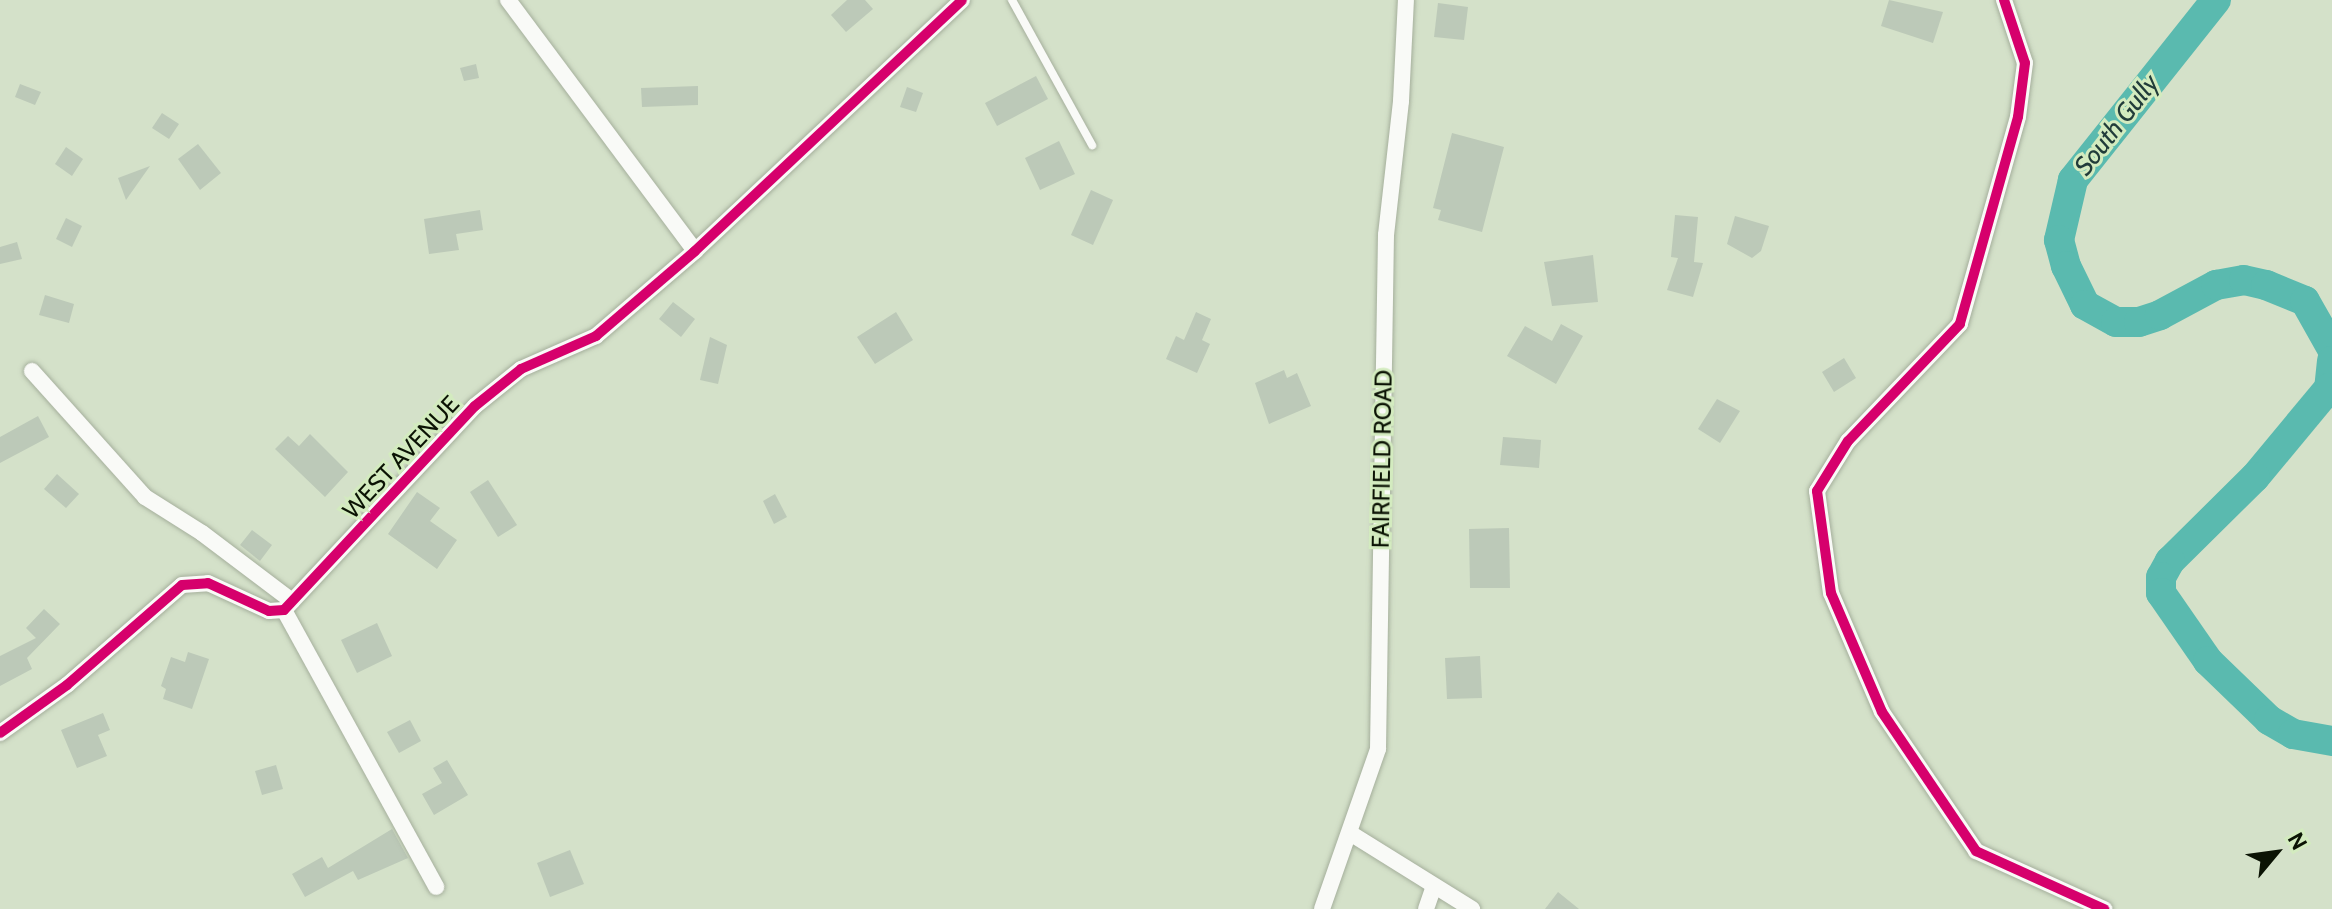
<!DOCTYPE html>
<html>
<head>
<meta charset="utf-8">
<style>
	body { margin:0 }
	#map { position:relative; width:2332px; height:909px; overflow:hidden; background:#d4e1c9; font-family:Cabin,sans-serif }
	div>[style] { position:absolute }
	.river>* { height:30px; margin:-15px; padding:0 15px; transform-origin:15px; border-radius:15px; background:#5abaaf }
	.building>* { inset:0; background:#bcc9b8 }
	.roads { filter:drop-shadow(0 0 2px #a5af9c) drop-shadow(0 0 2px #a5af9c) }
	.lane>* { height:8px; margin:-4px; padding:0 4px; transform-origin:4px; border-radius:4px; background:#f9faf7 }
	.street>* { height:16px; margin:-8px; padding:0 8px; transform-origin:8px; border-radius:8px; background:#f9faf7 }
	.cycleway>* { height:10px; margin:-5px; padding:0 5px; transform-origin:5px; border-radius:5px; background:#d6006c }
	span { translate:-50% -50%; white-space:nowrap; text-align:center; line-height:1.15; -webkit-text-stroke:6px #d3ebbf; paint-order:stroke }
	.street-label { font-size:24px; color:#0b1304 }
	.water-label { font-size:26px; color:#213c3a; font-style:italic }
	.north { position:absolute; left:2236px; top:813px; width:80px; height:80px; -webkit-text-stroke:6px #d3ebbf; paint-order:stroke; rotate:61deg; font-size:22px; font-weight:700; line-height:32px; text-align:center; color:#0b1304 }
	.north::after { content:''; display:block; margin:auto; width:28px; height:36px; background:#0b1304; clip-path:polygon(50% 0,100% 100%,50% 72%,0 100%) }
</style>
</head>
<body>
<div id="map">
	<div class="river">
		<i style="left:2216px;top:0;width:230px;rotate:128.5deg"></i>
		<i style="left:2073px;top:180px;width:62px;rotate:103.1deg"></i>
		<i style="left:2059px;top:240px;width:27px;rotate:75deg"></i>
		<i style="left:2066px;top:266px;width:43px;rotate:64deg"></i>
		<i style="left:2085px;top:305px;width:35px;rotate:29deg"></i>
		<i style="left:2116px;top:322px;width:23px"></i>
		<i style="left:2139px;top:322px;width:22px;rotate:-18deg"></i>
		<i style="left:2160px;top:315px;width:64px;rotate:-28.2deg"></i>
		<i style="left:2216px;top:285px;width:28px;rotate:-10deg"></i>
		<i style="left:2244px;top:280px;width:23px;rotate:13deg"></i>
		<i style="left:2266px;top:285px;width:42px;rotate:22.3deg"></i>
		<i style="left:2305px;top:301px;width:55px;rotate:60.6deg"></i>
		<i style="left:2332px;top:361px;width:27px;rotate:96deg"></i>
		<i style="left:2329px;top:388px;width:116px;rotate:129.7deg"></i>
		<i style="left:2255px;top:477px;width:120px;rotate:135.3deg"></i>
		<i style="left:2170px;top:561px;width:18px;rotate:119deg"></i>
		<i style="left:2161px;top:577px;width:16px;rotate:90deg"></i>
		<i style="left:2161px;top:593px;width:83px;rotate:55.3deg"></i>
		<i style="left:2208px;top:661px;width:85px;rotate:44deg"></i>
		<i style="left:2269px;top:720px;width:28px;rotate:30deg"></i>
		<i style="left:2293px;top:734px;width:40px;rotate:10deg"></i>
	</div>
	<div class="building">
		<i style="clip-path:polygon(847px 0,865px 0,873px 9px,846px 32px,831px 15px)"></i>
		<i style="clip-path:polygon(1889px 0,1943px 12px,1933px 43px,1881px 26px)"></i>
		<i style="clip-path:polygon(1438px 3px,1468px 7px,1464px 40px,1434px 37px)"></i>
		<i style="clip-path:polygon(476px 64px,479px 78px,464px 81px,460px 68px)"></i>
		<i style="clip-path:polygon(1036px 76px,1048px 99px,997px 126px,985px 103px)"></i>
		<i style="clip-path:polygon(20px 84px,41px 92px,35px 105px,15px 97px)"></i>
		<i style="clip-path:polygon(698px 86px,698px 105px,642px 107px,641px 88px)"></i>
		<i style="clip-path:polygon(907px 87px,923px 93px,916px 112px,900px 107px)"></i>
		<i style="clip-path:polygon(162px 113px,179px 124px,169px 139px,152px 128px)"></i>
		<i style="clip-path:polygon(1452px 133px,1504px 147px,1482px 232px,1438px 220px,1441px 210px,1433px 208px)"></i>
		<i style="clip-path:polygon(1059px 141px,1075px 174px,1040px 190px,1025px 158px)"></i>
		<i style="clip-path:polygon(198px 144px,221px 173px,200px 190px,178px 159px)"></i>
		<i style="clip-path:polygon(66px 147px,83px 159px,72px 176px,55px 164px)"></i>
		<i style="clip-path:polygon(150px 166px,126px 200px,118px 178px)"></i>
		<i style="clip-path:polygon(1091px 190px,1113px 200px,1093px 245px,1071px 235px)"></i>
		<i style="clip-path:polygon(480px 210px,483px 230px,456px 234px,459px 250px,429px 254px,424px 219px)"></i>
		<i style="clip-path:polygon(1675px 215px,1698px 217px,1694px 262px,1703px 263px,1693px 297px,1667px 290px,1678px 258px,1671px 257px)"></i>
		<i style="clip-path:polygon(1735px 216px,1769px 226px,1761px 251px,1752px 258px,1727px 244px)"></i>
		<i style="clip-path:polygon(66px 218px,82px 226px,72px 247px,56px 239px)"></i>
		<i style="clip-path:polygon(17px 242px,22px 259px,0 264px,0 247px)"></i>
		<i style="clip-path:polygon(1593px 255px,1598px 302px,1552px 306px,1544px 262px)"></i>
		<i style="clip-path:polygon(45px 295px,74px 304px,69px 323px,39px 315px)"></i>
		<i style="clip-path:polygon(673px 302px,695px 319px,681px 337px,659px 319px)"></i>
		<i style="clip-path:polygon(896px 312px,913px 340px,875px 364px,857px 337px)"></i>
		<i style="clip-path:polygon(1196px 312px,1211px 319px,1202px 340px,1210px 344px,1197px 373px,1166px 359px,1176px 336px,1184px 340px)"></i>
		<i style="clip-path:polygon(1561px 324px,1583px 336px,1556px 384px,1507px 356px,1525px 326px,1552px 341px)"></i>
		<i style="clip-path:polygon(710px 337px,727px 345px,718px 384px,700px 380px)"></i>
		<i style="clip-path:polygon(1844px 358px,1856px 378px,1834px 392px,1822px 372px)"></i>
		<i style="clip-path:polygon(1284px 370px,1287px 378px,1297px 373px,1311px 406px,1269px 424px,1255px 383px)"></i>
		<i style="clip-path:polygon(1717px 399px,1740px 411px,1720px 443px,1698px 429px)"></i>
		<i style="clip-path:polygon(38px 416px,49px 437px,0 463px,0 437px)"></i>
		<i style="clip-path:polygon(310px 434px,348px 472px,325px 497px,275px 449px,288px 436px,299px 446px)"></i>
		<i style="clip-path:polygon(1503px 437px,1541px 440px,1539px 468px,1500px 465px)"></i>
		<i style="clip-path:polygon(57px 474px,79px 494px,66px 508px,44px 489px)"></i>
		<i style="clip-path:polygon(488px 480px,517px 525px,498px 537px,470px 492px)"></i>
		<i style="clip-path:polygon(417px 492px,440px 508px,430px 521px,457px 540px,437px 569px,388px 534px)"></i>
		<i style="clip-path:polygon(775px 494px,787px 517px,774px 524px,763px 501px)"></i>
		<i style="clip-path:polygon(1509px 528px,1510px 588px,1470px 588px,1469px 529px)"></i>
		<i style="clip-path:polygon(252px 530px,272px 545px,260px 561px,240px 545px)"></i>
		<i style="clip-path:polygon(44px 609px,60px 624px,27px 658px,32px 669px,0 686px,0 656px,36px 638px,26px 628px)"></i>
		<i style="clip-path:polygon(377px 623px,392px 656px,357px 673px,341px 640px)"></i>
		<i style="clip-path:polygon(188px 652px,209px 659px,192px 709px,163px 699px,166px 689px,161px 686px,171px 657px,185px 662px)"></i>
		<i style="clip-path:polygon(1480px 656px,1482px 698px,1447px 699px,1445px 658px)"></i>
		<i style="clip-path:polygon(103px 713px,110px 730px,98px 735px,107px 756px,77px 768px,61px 730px)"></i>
		<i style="clip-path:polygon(410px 720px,421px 741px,399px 753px,387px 732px)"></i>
		<i style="clip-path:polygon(447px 760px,468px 795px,434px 815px,422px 794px,442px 783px,433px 768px)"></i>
		<i style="clip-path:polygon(276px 765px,283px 789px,262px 795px,255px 771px)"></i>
		<i style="clip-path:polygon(392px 829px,408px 858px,358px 880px,353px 871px,305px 897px,292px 874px,322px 857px,328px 868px)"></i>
		<i style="clip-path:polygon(570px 850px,584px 884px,550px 897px,537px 863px)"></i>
		<i style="clip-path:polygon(1558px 892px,1579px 909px,1545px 909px)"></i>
	</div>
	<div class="roads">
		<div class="lane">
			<i style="left:1012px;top:0;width:166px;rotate:61.1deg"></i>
		</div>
		<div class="street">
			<i style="left:508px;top:0;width:313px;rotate:53.3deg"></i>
			<i style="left:2004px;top:0;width:66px;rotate:71.6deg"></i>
			<i style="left:2025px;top:63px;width:54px;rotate:97.4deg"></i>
			<i style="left:2018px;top:117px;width:215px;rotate:105.7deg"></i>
			<i style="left:1960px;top:324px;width:162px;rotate:133.7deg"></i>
			<i style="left:1848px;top:441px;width:59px;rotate:121.8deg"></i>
			<i style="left:1817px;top:491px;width:103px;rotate:82.2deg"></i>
			<i style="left:1831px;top:593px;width:129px;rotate:66.8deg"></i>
			<i style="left:1882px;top:712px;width:168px;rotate:55.9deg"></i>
			<i style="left:1976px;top:851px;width:141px;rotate:24.4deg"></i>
			<i style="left:32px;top:371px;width:169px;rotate:48.1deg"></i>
			<i style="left:145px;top:497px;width:67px;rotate:32.3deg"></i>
			<i style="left:202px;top:533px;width:113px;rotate:37.1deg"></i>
			<i style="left:284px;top:610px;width:316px;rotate:61.2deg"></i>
			<i style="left:0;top:733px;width:82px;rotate:-35.6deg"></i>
			<i style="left:67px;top:685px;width:152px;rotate:-41deg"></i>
			<i style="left:182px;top:585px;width:26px;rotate:-4deg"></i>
			<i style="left:208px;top:583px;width:67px;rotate:24.7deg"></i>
			<i style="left:269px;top:611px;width:15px;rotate:-4deg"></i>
			<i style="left:284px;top:610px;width:279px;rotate:-46.9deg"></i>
			<i style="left:475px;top:406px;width:59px;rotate:-38.8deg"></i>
			<i style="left:521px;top:369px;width:82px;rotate:-23.7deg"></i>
			<i style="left:596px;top:336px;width:130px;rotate:-40.6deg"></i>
			<i style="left:695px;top:251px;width:366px;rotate:-43.2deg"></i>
			<i style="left:1350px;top:833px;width:144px;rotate:31.9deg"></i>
			<i style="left:1322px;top:909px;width:170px;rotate:-70.7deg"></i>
			<i style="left:1378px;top:749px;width:514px;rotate:-89.11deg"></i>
			<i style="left:1386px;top:235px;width:135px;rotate:-83.6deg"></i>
			<i style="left:1401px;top:101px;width:101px;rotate:-87.2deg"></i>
			<i style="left:1426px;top:909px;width:24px;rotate:-71deg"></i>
		</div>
	</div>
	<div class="cycleway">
		<i style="left:2004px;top:0;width:66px;rotate:71.6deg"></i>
		<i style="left:2025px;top:63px;width:54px;rotate:97.4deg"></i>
		<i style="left:2018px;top:117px;width:215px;rotate:105.7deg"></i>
		<i style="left:1960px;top:324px;width:162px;rotate:133.7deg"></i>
		<i style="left:1848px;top:441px;width:59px;rotate:121.8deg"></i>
		<i style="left:1817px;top:491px;width:103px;rotate:82.2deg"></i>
		<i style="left:1831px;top:593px;width:129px;rotate:66.8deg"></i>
		<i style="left:1882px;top:712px;width:168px;rotate:55.9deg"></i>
		<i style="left:1976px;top:851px;width:141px;rotate:24.4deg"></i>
		<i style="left:0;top:733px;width:82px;rotate:-35.6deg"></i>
		<i style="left:67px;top:685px;width:152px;rotate:-41deg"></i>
		<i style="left:182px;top:585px;width:26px;rotate:-4deg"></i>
		<i style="left:208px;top:583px;width:67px;rotate:24.7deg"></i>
		<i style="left:269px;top:611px;width:15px;rotate:-4deg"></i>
		<i style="left:284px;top:610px;width:279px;rotate:-46.9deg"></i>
		<i style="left:475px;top:406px;width:59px;rotate:-38.8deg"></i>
		<i style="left:521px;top:369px;width:82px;rotate:-23.7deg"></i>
		<i style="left:596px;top:336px;width:130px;rotate:-40.6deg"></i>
		<i style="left:695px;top:251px;width:366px;rotate:-43.2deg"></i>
	</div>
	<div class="street-label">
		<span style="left:401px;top:457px;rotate:-47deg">WEST AVENUE</span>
		<span style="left:1382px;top:459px;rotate:-89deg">FAIRFIELD ROAD</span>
	</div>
	<div class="water-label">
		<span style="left:2117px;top:125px;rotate:-52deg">South Gully</span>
	</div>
	<div class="north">N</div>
</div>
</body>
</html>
